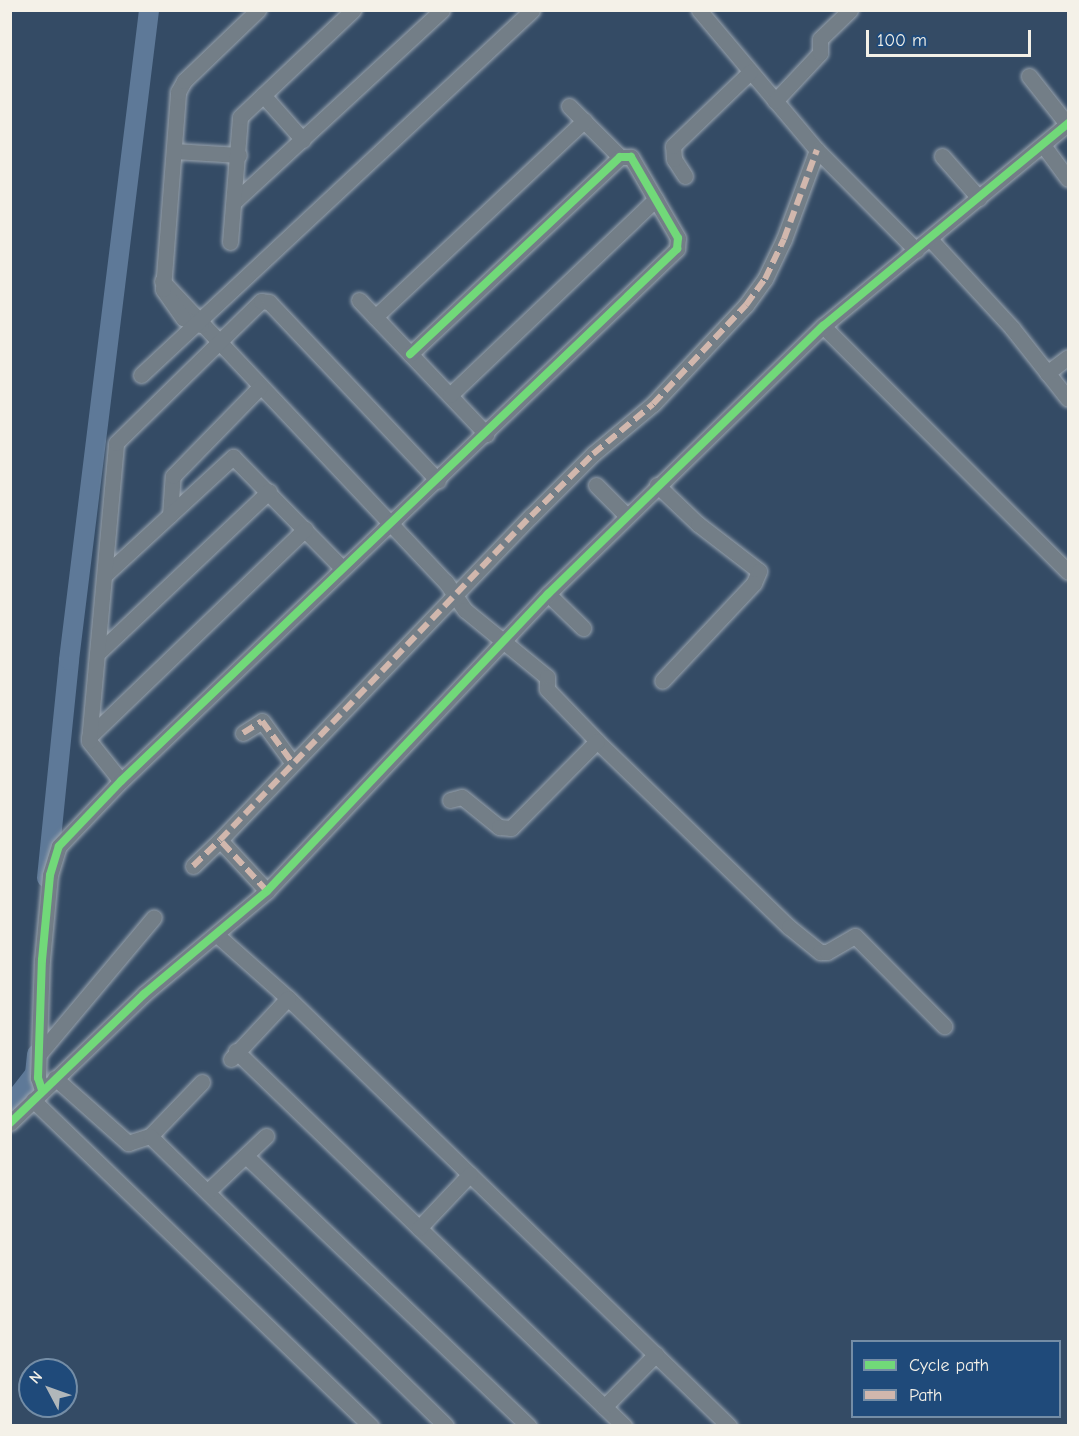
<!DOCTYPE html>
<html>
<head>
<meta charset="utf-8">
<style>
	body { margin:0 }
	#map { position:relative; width:1079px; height:1436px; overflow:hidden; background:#344b65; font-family:"Comic Neue",sans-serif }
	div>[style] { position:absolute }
	.stream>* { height:3px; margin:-1.5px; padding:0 1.5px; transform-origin:1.5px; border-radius:1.5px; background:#5e7998 }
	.river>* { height:20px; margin:-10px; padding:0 10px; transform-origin:10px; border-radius:10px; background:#5e7998 }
	.roads { filter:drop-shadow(0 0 2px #9ba5af) drop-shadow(0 0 2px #9ba5af) }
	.minor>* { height:15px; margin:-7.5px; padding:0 7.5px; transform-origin:7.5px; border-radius:7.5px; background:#737e87 }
	.quiet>* { height:6px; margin-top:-3px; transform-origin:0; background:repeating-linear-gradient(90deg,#d1b7ad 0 12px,transparent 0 18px) }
	.cycleway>* { height:8px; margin:-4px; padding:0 4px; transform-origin:4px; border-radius:4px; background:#71d979 }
	span { translate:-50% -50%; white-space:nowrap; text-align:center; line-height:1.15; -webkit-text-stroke:5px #1f4a7a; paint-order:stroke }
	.frame { position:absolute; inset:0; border:12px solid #f4f1e8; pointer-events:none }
	.legend { position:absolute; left:851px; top:1340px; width:210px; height:78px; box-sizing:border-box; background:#1f4a7a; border:2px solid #748da6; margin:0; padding:8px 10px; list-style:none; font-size:18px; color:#f4f1e8 }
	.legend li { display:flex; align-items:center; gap:12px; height:30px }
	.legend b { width:30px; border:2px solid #748da6 }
	.north { position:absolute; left:18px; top:1358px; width:60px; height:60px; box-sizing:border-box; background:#1f4a7a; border:2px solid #748da6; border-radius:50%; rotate:311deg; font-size:16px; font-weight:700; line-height:24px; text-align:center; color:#f4f1e8 }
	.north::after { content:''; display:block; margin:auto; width:21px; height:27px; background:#b1b7ba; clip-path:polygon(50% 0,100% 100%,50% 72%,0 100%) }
	.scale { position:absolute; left:866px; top:30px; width:165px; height:27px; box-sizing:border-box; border:3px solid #f4f1e8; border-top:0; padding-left:8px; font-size:18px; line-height:21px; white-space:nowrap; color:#f4f1e8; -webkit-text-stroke:4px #1f4a7a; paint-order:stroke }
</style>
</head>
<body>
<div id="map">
	<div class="stream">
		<i style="left:10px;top:1184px;width:6px;rotate:90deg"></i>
	</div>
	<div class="river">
		<i style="left:47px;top:878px;width:219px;rotate:-84.2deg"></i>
		<i style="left:69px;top:660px;width:655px;rotate:-82.98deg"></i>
		<i style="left:10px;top:1106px;width:41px;rotate:-52deg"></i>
		<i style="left:35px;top:1074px;width:20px;rotate:-84deg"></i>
	</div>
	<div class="roads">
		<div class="minor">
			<i style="left:699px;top:10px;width:183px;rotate:49.9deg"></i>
			<i style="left:817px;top:150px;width:141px;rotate:45.3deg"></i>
			<i style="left:1029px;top:76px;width:61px;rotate:51.6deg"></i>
			<i style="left:263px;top:95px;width:60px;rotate:48.4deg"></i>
			<i style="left:775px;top:101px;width:66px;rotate:-46.8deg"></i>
			<i style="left:820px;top:53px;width:14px;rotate:-90deg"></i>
			<i style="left:820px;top:39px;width:42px;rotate:-44deg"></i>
			<i style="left:569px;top:106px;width:72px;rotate:45deg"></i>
			<i style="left:1043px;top:145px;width:42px;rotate:53.7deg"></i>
			<i style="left:174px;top:151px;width:65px;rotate:3.5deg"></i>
			<i style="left:942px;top:156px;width:56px;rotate:48.6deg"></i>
			<i style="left:685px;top:176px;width:20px;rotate:-123deg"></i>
			<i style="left:674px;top:159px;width:13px;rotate:-94deg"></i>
			<i style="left:673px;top:146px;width:107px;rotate:-43.9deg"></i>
			<i style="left:234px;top:202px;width:283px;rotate:-42.7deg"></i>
			<i style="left:930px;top:239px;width:121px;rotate:47.3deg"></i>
			<i style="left:1012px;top:328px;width:90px;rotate:51.7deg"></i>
			<i style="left:230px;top:242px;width:125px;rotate:-85.4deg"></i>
			<i style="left:240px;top:117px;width:156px;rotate:-43.4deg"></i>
			<i style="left:162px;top:281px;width:414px;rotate:46.7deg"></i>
			<i style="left:446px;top:582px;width:34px;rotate:56deg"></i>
			<i style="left:465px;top:610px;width:106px;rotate:39.3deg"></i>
			<i style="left:547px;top:677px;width:12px;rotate:90deg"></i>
			<i style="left:547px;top:689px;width:72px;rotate:46.1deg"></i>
			<i style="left:597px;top:741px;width:267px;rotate:44.1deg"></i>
			<i style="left:789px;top:927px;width:40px;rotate:39deg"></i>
			<i style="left:820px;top:952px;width:7px"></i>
			<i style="left:827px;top:952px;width:32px;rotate:-30deg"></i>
			<i style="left:855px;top:936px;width:127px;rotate:45.3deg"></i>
			<i style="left:359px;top:300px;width:185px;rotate:46.5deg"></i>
			<i style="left:375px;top:317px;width:287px;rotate:-43.2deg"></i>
			<i style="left:201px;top:325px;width:19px;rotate:-159deg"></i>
			<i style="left:183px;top:318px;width:35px;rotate:-125deg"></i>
			<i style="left:163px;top:289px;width:198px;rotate:-85.6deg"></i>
			<i style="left:178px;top:92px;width:13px;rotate:-61deg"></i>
			<i style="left:184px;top:81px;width:103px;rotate:-43.8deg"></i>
			<i style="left:823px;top:326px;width:347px;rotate:45.1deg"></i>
			<i style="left:1047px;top:373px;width:26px;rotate:-37deg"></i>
			<i style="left:141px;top:375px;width:535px;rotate:-43.03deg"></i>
			<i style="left:450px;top:395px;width:284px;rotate:-43.6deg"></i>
			<i style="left:596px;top:485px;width:42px;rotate:45deg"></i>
			<i style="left:657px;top:485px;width:57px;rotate:43.6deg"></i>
			<i style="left:698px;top:524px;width:77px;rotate:37.6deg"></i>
			<i style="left:759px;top:571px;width:13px;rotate:113deg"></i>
			<i style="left:754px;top:583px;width:134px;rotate:133.2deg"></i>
			<i style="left:170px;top:515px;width:39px;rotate:-86deg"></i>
			<i style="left:173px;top:476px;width:124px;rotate:-45.7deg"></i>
			<i style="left:106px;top:574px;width:173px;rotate:-42.7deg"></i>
			<i style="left:233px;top:457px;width:156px;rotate:45.5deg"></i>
			<i style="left:548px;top:594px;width:49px;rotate:44.2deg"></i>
			<i style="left:99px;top:652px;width:234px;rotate:-43.4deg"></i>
			<i style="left:243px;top:733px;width:22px;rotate:-32deg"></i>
			<i style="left:262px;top:721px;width:51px;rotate:53.8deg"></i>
			<i style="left:89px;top:737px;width:300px;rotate:-43.9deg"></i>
			<i style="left:121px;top:781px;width:51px;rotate:-128.7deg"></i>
			<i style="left:89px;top:741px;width:299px;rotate:-84.8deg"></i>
			<i style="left:116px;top:443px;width:203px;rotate:-44.4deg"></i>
			<i style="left:261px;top:301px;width:8px;rotate:7deg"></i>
			<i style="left:269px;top:302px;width:246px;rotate:46.6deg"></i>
			<i style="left:450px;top:800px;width:12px;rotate:-14deg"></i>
			<i style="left:462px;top:797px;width:48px;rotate:39deg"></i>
			<i style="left:499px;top:827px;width:12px;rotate:5deg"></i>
			<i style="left:511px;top:828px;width:122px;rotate:-45.3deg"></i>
			<i style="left:193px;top:866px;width:37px;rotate:-44deg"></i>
			<i style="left:267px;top:891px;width:69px;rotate:-132.7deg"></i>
			<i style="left:220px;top:840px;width:449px;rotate:-46.2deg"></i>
			<i style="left:531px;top:516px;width:88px;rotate:-45deg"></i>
			<i style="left:593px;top:454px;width:78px;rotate:-39.8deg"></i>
			<i style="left:653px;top:404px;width:136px;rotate:-46.8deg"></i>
			<i style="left:746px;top:305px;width:32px;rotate:-54deg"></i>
			<i style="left:765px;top:279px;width:44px;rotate:-64.6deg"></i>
			<i style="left:784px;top:239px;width:95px;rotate:-69.7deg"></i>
			<i style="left:217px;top:935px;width:95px;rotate:41.6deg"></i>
			<i style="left:288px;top:998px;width:615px;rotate:44.14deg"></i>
			<i style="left:236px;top:1051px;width:540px;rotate:44.02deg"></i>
			<i style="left:40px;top:1053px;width:177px;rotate:-50deg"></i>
			<i style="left:231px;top:1059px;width:83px;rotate:-46.9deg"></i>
			<i style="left:55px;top:1078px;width:98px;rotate:41.7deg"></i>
			<i style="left:128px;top:1143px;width:23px;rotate:-18deg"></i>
			<i style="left:150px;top:1136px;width:75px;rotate:-46.1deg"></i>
			<i style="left:42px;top:1090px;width:13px;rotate:-108deg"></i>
			<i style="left:38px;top:1078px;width:118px;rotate:-88.1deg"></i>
			<i style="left:42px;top:960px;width:85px;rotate:-84.6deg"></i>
			<i style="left:50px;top:875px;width:30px;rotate:-73deg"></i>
			<i style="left:59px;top:846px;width:90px;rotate:-46.4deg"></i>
			<i style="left:121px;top:781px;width:770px;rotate:-43.74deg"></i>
			<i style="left:677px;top:249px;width:11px;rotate:-85deg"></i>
			<i style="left:678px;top:238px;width:94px;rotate:-120.1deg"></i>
			<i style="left:631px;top:157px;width:11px;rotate:180deg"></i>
			<i style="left:620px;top:157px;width:288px;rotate:136.8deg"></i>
			<i style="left:33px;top:1100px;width:470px;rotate:44deg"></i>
			<i style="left:10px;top:1123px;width:186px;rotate:-43.9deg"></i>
			<i style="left:144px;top:994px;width:160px;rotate:-39.9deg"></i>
			<i style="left:267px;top:891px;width:409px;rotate:-46.6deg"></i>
			<i style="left:548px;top:594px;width:384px;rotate:-44.3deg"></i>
			<i style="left:823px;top:326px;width:318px;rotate:-39.6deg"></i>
			<i style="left:150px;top:1136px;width:414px;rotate:44.4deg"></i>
			<i style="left:246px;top:1156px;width:391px;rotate:43.7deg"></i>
			<i style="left:208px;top:1191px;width:80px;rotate:-43.5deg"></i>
			<i style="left:419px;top:1228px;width:74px;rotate:-46.6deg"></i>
			<i style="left:604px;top:1407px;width:74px;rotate:-45.5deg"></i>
		</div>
	</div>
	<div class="quiet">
		<i style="left:243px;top:733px;width:22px;rotate:-32deg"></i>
		<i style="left:262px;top:721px;width:51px;rotate:53.8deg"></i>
		<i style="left:193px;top:866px;width:37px;rotate:-44deg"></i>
		<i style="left:267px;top:891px;width:69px;rotate:-132.7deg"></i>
		<i style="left:220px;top:840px;width:449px;rotate:-46.2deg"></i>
		<i style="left:531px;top:516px;width:88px;rotate:-45deg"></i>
		<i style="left:593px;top:454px;width:78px;rotate:-39.8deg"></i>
		<i style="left:653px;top:404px;width:136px;rotate:-46.8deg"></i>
		<i style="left:746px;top:305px;width:32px;rotate:-54deg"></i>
		<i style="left:765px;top:279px;width:44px;rotate:-64.6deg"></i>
		<i style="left:784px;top:239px;width:95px;rotate:-69.7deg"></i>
	</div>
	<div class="cycleway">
		<i style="left:42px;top:1090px;width:13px;rotate:-108deg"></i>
		<i style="left:38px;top:1078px;width:118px;rotate:-88.1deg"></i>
		<i style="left:42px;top:960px;width:85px;rotate:-84.6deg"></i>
		<i style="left:50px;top:875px;width:30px;rotate:-73deg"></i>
		<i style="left:59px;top:846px;width:90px;rotate:-46.4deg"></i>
		<i style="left:121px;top:781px;width:770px;rotate:-43.74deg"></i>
		<i style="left:677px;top:249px;width:11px;rotate:-85deg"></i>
		<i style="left:678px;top:238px;width:94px;rotate:-120.1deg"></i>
		<i style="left:631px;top:157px;width:11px;rotate:180deg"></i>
		<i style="left:620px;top:157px;width:288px;rotate:136.8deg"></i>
		<i style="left:10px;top:1123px;width:186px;rotate:-43.9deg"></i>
		<i style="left:144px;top:994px;width:160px;rotate:-39.9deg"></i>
		<i style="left:267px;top:891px;width:409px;rotate:-46.6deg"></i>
		<i style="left:548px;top:594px;width:384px;rotate:-44.3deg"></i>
		<i style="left:823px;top:326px;width:318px;rotate:-39.6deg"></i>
	</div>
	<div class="frame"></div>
	<ul class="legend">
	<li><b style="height:8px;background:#71d979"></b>Cycle path</li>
	<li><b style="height:8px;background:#d1b7ad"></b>Path</li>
	</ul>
	<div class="north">N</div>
	<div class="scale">100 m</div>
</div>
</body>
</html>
